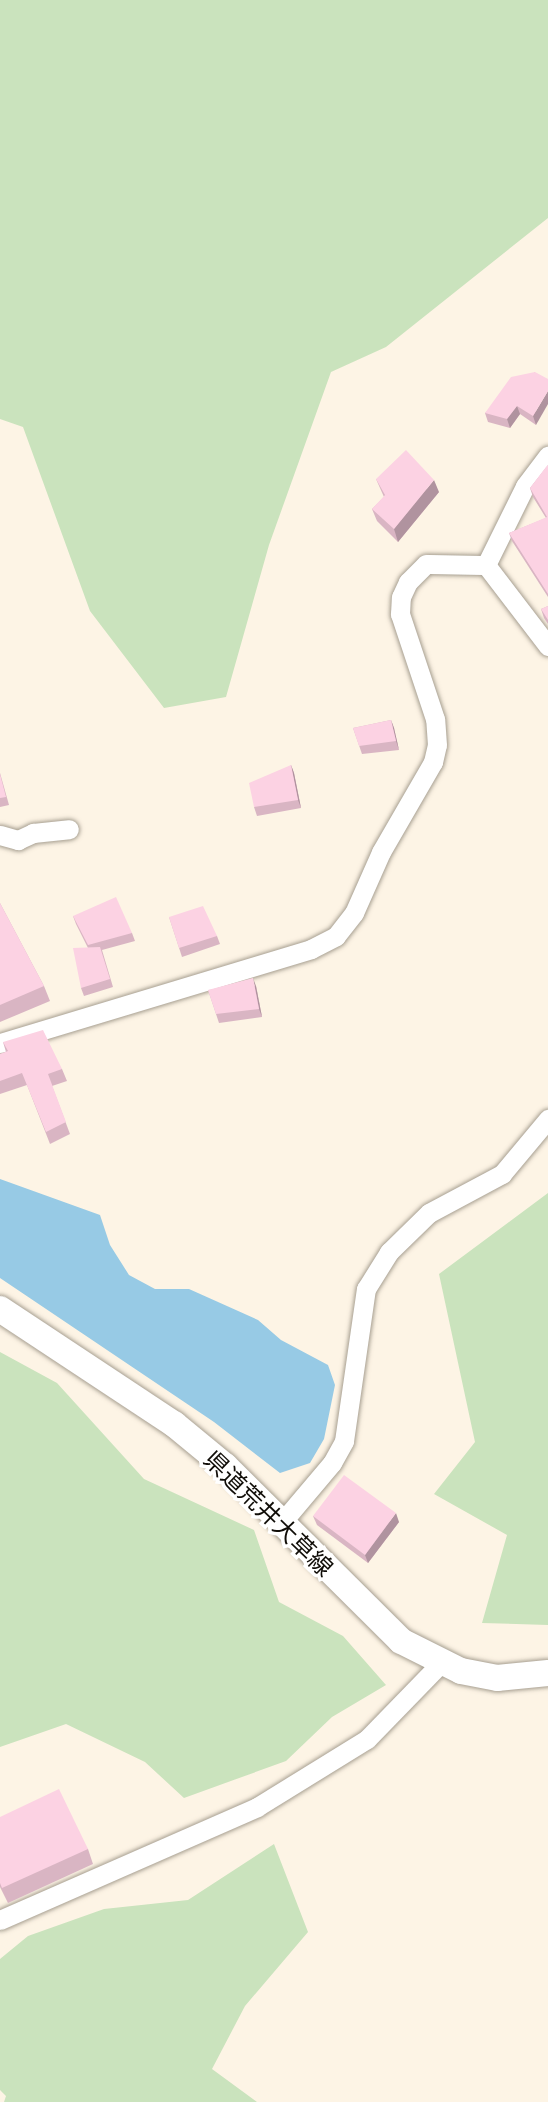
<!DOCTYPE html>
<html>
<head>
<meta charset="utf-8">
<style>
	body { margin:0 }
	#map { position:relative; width:548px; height:2102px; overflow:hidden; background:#fdf4e5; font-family:Manrope,"Noto Sans JP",sans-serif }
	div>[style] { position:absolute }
	.green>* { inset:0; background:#cae3bd }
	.water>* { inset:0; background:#97cae5 }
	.roads { filter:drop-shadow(0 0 2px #a79f91) drop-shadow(0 0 2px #a79f91) }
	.street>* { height:19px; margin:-9.5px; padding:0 9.5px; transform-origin:9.5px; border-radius:9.5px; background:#fff }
	.secondary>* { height:26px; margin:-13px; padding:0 13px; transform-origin:13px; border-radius:13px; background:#fff }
	.wall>* { inset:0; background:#d9b5c3 }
	.shaded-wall>* { inset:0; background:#b0939f }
	.building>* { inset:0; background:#fcd2e3 }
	span { translate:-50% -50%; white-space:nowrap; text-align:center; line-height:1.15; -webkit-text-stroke:7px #fff; paint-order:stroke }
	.street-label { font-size:24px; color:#100d08 }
</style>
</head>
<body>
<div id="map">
	<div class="green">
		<i style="clip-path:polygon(0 0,548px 0,548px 218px,386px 347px,331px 372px,269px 545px,226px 697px,164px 708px,90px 611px,23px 427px,0 419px)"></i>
		<i style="clip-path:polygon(548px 1193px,548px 1625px,482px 1623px,507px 1535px,434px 1494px,475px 1442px,439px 1274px)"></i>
		<i style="clip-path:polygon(0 1352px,57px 1383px,144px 1479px,254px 1530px,279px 1602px,343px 1636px,386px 1685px,332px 1717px,286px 1761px,184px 1798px,145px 1762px,66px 1724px,0 1747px)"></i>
		<i style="clip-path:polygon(274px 1844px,308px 1932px,245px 2006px,212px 2069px,257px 2102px,4px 2102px,6px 2096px,0 2090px,0 1959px,28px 1936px,104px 1909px,188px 1900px)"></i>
	</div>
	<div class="water">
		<i style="clip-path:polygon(0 1179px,100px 1215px,110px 1245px,129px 1275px,155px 1289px,189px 1289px,258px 1320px,281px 1340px,328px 1365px,335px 1385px,324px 1439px,310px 1463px,280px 1473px,214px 1422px,0 1278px)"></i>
	</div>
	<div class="roads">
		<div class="street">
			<i style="left:486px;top:565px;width:88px;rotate:-63.7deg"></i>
			<i style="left:525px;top:486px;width:38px;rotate:-53deg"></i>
			<i style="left:486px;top:565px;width:102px;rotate:52.6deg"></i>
			<i style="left:0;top:835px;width:19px;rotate:16deg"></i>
			<i style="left:18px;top:840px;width:17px;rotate:-25deg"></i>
			<i style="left:33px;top:833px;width:36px;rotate:-6deg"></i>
			<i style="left:0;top:1043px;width:325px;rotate:-16.8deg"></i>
			<i style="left:311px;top:949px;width:28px;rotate:-27deg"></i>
			<i style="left:336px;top:936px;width:29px;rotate:-52deg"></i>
			<i style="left:354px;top:913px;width:67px;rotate:-66.1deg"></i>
			<i style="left:381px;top:852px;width:104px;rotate:-60deg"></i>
			<i style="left:433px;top:762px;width:17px;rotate:-77deg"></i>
			<i style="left:437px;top:745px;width:26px;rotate:-94deg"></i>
			<i style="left:435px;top:719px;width:111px;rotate:-108.4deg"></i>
			<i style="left:400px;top:614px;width:17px;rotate:-87deg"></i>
			<i style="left:401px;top:597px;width:17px;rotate:-65deg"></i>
			<i style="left:408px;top:582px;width:25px;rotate:-45deg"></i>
			<i style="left:426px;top:564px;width:60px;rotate:1deg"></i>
			<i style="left:283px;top:1521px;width:76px;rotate:-49.8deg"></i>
			<i style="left:332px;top:1463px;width:25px;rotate:-61deg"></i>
			<i style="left:344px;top:1441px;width:154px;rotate:-81.8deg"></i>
			<i style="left:366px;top:1289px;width:44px;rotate:-58.1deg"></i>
			<i style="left:389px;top:1252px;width:56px;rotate:-44.3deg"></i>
			<i style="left:429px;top:1213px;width:83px;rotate:-28.1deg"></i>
			<i style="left:502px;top:1174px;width:72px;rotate:-50.1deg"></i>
			<i style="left:0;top:1920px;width:281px;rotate:-23.7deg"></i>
			<i style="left:257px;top:1807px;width:129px;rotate:-31.7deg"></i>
			<i style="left:367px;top:1739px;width:105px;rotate:-45.8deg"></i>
		</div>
		<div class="secondary">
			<i style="left:0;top:1309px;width:209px;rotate:33.5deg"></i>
			<i style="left:174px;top:1424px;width:66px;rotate:39.5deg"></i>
			<i style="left:225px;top:1466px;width:248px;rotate:44.8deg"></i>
			<i style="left:401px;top:1641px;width:67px;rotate:26.6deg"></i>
			<i style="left:461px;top:1671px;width:37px;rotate:11deg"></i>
			<i style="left:497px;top:1678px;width:51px;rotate:-5.6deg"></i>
		</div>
	</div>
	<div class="wall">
		<i style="clip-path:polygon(535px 372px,536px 425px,520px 414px,510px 428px,488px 422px,485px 413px)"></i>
		<i style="clip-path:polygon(548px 465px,548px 597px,512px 541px,509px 533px,546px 518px,533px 497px,530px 488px)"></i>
		<i style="clip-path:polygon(376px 479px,439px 492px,398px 542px,377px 521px,372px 509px,384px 497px)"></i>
		<i style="clip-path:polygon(548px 606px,548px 624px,544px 618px,541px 609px)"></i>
		<i style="clip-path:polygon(391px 720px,394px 728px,399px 750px,362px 754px,353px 728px)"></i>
		<i style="clip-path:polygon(291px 765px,294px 773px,301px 808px,257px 816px,254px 807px)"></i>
		<i style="clip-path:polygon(0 773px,9px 805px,0 807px)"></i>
		<i style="clip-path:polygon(0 903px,44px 986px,50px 1001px,0 1022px)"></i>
		<i style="clip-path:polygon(73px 916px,132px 933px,135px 941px,102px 950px,113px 987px,84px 996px,81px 988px,88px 948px,76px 924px)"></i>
		<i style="clip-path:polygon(169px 917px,217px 936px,220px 944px,182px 957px)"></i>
		<i style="clip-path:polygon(256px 986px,262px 1017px,219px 1023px,208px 990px)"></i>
		<i style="clip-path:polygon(3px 1042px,62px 1069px,67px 1081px,52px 1086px,70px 1134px,50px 1144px,27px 1085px,0 1094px,0 1054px,6px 1052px)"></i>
		<i style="clip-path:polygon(313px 1516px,399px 1522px,368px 1563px,317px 1525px)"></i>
		<i style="clip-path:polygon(0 1817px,88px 1849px,93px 1864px,8px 1903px,0 1887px)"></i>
	</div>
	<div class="shaded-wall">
		<i style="clip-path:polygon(548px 391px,548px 404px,536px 425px,533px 416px)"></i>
		<i style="clip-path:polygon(517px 406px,520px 414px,510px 428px,507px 419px)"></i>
		<i style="clip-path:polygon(434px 480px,439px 492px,398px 542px,394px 529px)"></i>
		<i style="clip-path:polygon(391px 720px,394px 728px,399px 750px,396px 741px)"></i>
		<i style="clip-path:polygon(291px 765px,294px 773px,301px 808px,298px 800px)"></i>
		<i style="clip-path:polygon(253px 978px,256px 986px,262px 1017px,259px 1009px)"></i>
		<i style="clip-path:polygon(396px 1513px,399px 1522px,368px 1563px,365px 1555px)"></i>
	</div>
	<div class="building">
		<i style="clip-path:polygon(535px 372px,548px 379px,548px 391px,533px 416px,517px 406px,507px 419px,485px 413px,511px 377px)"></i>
		<i style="clip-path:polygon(406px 450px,434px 480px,394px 529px,372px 509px,385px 495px,376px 479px)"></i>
		<i style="clip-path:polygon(548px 465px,548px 594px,509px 533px,547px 517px,530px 488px,546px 467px)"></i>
		<i style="clip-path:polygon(548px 606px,548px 620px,541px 609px)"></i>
		<i style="clip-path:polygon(391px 720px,396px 741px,359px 746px,353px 728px)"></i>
		<i style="clip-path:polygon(291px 765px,298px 800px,254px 807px,249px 783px)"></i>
		<i style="clip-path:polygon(0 774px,6px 797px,0 798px)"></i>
		<i style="clip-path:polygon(116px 897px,132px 933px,88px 945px,73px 916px)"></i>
		<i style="clip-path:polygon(0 903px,44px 986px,0 1005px)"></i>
		<i style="clip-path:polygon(203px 906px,217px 936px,179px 948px,169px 917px)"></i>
		<i style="clip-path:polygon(100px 947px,110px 979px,81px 988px,73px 948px)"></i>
		<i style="clip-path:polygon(253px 978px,259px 1009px,216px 1014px,208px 990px)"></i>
		<i style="clip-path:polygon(43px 1030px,62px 1069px,48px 1074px,66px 1122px,46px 1132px,22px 1073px,0 1081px,0 1054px,8px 1051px,3px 1042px)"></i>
		<i style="clip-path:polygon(344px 1475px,396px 1513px,365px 1555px,313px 1516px)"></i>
		<i style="clip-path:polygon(59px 1789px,88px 1849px,2px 1888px,0 1883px,0 1817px)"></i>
	</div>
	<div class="street-label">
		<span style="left:269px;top:1513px;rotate:44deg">県道荒井大草線</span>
	</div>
</div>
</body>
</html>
